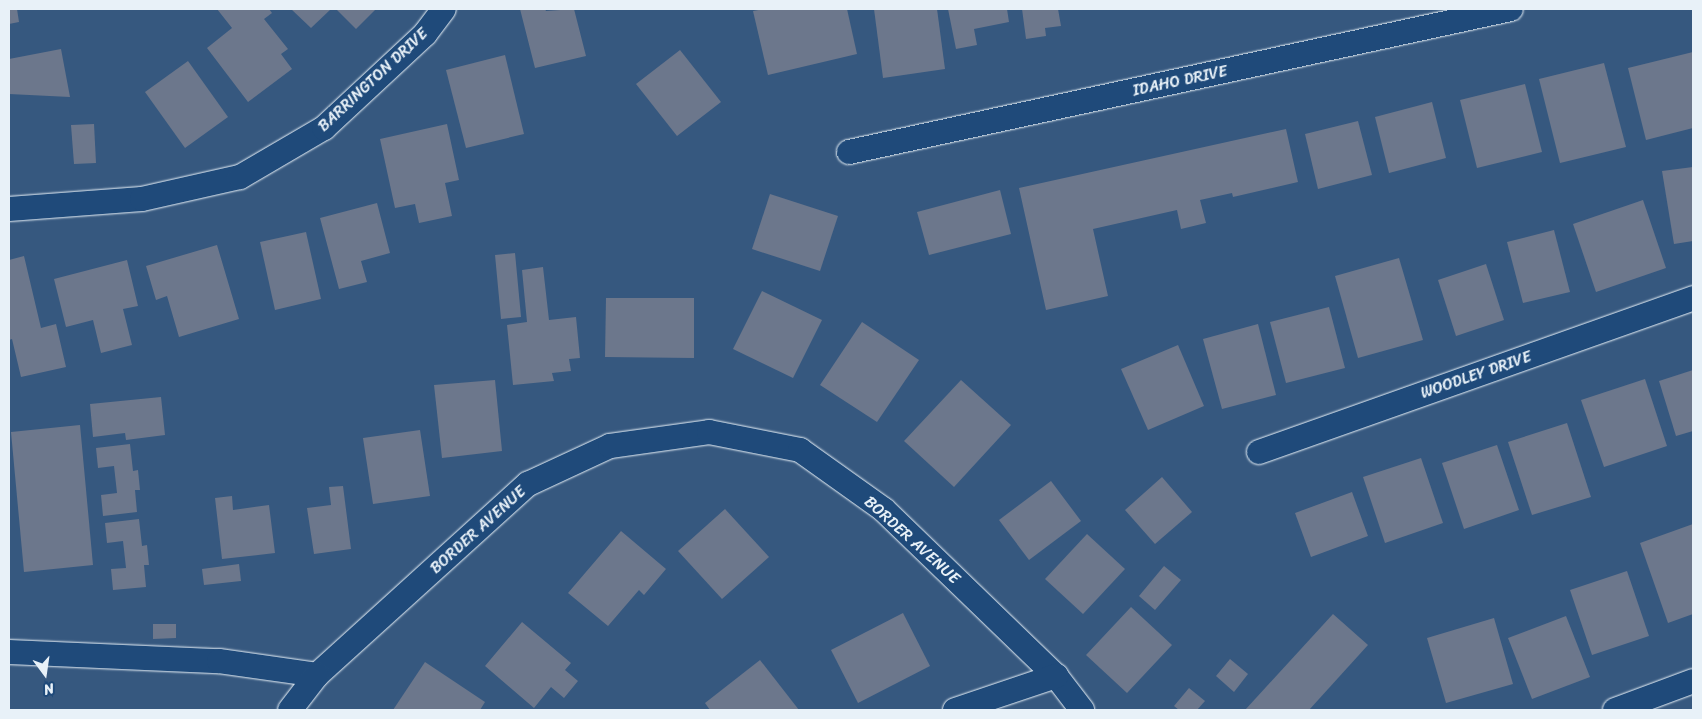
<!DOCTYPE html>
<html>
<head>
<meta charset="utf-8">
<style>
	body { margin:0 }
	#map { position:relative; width:1702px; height:719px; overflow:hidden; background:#36587f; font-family:Sriracha,sans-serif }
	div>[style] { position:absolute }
	.building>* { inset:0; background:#6c778c }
	.roads { filter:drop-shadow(0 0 1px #e8f1f8) drop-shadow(0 0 1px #e8f1f8) }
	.street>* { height:24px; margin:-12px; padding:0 12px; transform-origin:12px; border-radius:12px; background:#1f4a7a }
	span { translate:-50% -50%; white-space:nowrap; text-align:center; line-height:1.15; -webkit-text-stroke:4px #1f4a7a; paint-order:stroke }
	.street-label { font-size:16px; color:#e8f1f8 }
	.frame { position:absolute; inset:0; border:10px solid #e8f1f8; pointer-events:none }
	.north { position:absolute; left:20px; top:649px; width:50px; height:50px; -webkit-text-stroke:4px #1f4a7a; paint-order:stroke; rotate:166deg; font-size:14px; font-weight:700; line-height:20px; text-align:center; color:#e8f1f8 }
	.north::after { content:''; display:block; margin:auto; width:18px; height:22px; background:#e8f1f8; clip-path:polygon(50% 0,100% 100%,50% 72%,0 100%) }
</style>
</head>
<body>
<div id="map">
	<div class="building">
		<i style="clip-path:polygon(9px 9px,17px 9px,19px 22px,9px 24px)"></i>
		<i style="clip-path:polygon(217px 9px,269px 9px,272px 13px,264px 19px,288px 49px,281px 54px,292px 69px,248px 102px,207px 48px,232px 28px)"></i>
		<i style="clip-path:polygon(291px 9px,331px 9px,311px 28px)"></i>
		<i style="clip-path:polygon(336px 9px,374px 9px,375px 10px,356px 29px)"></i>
		<i style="clip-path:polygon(520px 9px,545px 9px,546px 11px,574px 9px,586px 56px,535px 68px)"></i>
		<i style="clip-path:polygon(764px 9px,847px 9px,857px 54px,768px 75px,753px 11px)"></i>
		<i style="clip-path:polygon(874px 9px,937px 9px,945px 69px,883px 78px)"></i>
		<i style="clip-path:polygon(948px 9px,1007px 9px,1009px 22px,974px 29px,977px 45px,956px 49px)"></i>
		<i style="clip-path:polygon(1022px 9px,1058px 9px,1061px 26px,1045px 28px,1046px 36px,1026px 39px)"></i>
		<i style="clip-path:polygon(61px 49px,70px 97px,9px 94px,9px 59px)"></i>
		<i style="clip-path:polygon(680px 50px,721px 102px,677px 136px,636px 84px)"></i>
		<i style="clip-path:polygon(1693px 52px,1693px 128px,1646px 140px,1628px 68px)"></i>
		<i style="clip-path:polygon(505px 55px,524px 134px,466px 148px,446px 70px)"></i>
		<i style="clip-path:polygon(188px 61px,228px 117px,185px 148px,145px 92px)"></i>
		<i style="clip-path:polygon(1604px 63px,1626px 147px,1560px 163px,1539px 79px)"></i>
		<i style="clip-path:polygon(1525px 84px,1542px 152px,1477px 168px,1460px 100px)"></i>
		<i style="clip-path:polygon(1432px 102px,1446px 158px,1389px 173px,1375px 117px)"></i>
		<i style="clip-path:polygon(1358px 121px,1372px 175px,1318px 189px,1305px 134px)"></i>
		<i style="clip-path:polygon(94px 124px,96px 163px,74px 164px,71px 125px)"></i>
		<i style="clip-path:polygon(447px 124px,459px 180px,445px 183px,452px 216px,419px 223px,415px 204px,395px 208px,380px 139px)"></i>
		<i style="clip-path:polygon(1286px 129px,1298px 182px,1233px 197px,1232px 193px,1200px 200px,1206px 223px,1181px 229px,1177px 210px,1093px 229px,1108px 296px,1046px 310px,1019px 188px)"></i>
		<i style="clip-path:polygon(1693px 167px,1693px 241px,1674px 244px,1662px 171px)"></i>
		<i style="clip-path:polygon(1000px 190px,1011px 234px,929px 255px,917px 212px)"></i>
		<i style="clip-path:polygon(770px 194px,838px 216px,820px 271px,752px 249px)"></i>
		<i style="clip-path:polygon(1643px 200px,1666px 268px,1596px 292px,1573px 224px)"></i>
		<i style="clip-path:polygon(377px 203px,390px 253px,361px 261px,367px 282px,339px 289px,320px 218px)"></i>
		<i style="clip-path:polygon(1554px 230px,1570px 292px,1523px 303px,1507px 242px)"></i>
		<i style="clip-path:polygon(306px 232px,321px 299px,275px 310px,260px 242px)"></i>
		<i style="clip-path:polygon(217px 245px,239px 319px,179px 337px,167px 296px,156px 300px,146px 266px)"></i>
		<i style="clip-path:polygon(515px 253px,521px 317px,501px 319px,495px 255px)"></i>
		<i style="clip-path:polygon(24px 256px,41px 328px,56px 324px,66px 367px,21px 377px,12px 339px,9px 340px,9px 260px)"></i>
		<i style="clip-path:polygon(1399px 258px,1423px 340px,1358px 358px,1335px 276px)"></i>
		<i style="clip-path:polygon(127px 260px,138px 306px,123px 309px,132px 345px,101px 353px,93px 320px,66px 327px,54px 279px)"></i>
		<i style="clip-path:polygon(1486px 264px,1504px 320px,1456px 336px,1438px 280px)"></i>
		<i style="clip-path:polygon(543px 267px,549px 320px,576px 317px,580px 358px,569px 359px,571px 371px,552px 373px,554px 381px,513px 385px,507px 325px,527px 322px,522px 270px)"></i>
		<i style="clip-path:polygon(762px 291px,822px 320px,793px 378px,733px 349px)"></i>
		<i style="clip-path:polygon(606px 298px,694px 298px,694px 358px,605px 357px)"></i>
		<i style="clip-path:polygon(1329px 307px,1345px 368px,1286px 383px,1270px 322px)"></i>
		<i style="clip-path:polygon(862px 322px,919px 360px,877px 422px,820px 385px)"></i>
		<i style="clip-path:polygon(1258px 324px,1276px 395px,1222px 409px,1203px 339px)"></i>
		<i style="clip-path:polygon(1178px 345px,1204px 406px,1148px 430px,1121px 369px)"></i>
		<i style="clip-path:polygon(1693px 370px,1693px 431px,1676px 436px,1659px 381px)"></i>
		<i style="clip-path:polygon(1645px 379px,1667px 446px,1604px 467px,1581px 400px)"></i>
		<i style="clip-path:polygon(495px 380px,502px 451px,442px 458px,434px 385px)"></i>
		<i style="clip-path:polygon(961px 380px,1011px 425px,954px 487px,904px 441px)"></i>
		<i style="clip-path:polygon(161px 397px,165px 435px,126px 440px,125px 433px,93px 437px,90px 404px)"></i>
		<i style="clip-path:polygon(1567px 423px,1591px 497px,1532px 515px,1508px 442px)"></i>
		<i style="clip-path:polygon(80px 425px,93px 565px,24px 572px,11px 432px)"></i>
		<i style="clip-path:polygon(420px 430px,430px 496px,373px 504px,363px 438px)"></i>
		<i style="clip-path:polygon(130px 444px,133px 471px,138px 470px,140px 490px,135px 490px,137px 512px,103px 516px,101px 495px,117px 493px,114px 466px,98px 468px,96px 448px)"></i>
		<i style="clip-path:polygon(1497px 445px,1519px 510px,1464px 529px,1442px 463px)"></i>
		<i style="clip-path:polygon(1421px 458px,1443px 523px,1385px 543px,1363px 477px)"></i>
		<i style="clip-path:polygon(1162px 477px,1192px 512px,1155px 544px,1125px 510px)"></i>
		<i style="clip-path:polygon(1051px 481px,1081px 521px,1029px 560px,999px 520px)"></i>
		<i style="clip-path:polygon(343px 486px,351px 549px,314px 554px,307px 508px,331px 505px,329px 487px)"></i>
		<i style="clip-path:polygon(1352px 492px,1368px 536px,1311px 557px,1295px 513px)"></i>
		<i style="clip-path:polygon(232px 496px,233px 510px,269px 505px,275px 553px,222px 559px,215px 498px)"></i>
		<i style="clip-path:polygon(725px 509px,769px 557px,722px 599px,678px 551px)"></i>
		<i style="clip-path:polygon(139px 519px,142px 546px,147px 545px,149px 565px,144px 565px,146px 587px,113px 590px,111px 569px,126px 568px,123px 541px,107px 543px,105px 523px)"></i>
		<i style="clip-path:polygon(1693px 524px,1693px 614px,1668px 623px,1640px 543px)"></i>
		<i style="clip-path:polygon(621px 531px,666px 569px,644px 595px,639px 590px,608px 626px,568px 593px)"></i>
		<i style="clip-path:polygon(1087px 534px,1125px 569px,1083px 614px,1045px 579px)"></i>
		<i style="clip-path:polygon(239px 564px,241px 581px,204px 585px,202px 569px)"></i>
		<i style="clip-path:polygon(1164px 566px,1181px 580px,1155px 610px,1139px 596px)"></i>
		<i style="clip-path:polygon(1627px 571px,1649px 636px,1592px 655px,1570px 590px)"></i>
		<i style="clip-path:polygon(1131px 607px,1172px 645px,1127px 693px,1086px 655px)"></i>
		<i style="clip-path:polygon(903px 613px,930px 666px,858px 703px,831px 650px)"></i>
		<i style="clip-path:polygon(1333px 614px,1368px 645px,1309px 710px,1245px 710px)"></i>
		<i style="clip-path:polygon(1566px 616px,1590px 677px,1532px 699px,1508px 638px)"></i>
		<i style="clip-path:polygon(1494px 618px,1513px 684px,1446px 703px,1427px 638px)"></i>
		<i style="clip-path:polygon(522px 622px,571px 663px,565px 670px,578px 681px,564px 698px,551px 687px,534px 708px,485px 666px)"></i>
		<i style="clip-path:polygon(153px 624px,176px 624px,176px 638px,153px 639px)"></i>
		<i style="clip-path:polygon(1230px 659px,1248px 674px,1234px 692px,1216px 676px)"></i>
		<i style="clip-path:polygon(760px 660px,799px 710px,710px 710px,705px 703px)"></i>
		<i style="clip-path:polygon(425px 662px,485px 702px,480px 710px,393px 710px)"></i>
		<i style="clip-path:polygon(1189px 688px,1205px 701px,1197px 710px,1179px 710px,1174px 706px)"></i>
	</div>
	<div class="roads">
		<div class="street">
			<i style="left:849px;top:152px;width:677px;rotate:-12.19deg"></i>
			<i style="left:9px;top:209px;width:133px;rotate:-4.3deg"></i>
			<i style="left:142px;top:199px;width:100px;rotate:-12.7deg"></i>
			<i style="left:240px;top:177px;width:97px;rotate:-30.3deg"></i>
			<i style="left:324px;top:128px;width:138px;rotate:-42.9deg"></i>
			<i style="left:425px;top:34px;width:31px;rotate:-53deg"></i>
			<i style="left:1259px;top:452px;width:461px;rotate:-19.5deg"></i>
			<i style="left:9px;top:652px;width:210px;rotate:2.5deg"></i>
			<i style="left:219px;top:661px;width:99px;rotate:8.1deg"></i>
			<i style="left:317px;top:675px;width:285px;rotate:-42.2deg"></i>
			<i style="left:528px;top:484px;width:90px;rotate:-24.9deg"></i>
			<i style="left:610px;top:446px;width:100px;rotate:-8deg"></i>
			<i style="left:709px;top:432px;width:93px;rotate:11.2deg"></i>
			<i style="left:800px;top:450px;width:103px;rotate:35.5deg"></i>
			<i style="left:884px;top:510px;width:239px;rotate:44deg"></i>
			<i style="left:1056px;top:676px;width:43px;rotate:52.6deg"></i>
			<i style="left:290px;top:710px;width:44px;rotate:-52.4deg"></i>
			<i style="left:955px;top:710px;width:107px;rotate:-18.6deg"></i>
			<i style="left:1615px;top:710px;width:83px;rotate:-20.4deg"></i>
		</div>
	</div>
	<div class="street-label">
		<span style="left:373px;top:80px;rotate:-43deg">BARRINGTON DRIVE</span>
		<span style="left:1180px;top:81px;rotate:-12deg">IDAHO DRIVE</span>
		<span style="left:1476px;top:375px;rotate:-19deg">WOODLEY DRIVE</span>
		<span style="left:478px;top:530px;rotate:-42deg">BORDER AVENUE</span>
		<span style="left:912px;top:540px;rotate:42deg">BORDER AVENUE</span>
	</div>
	<div class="frame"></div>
	<div class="north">N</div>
</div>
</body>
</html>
